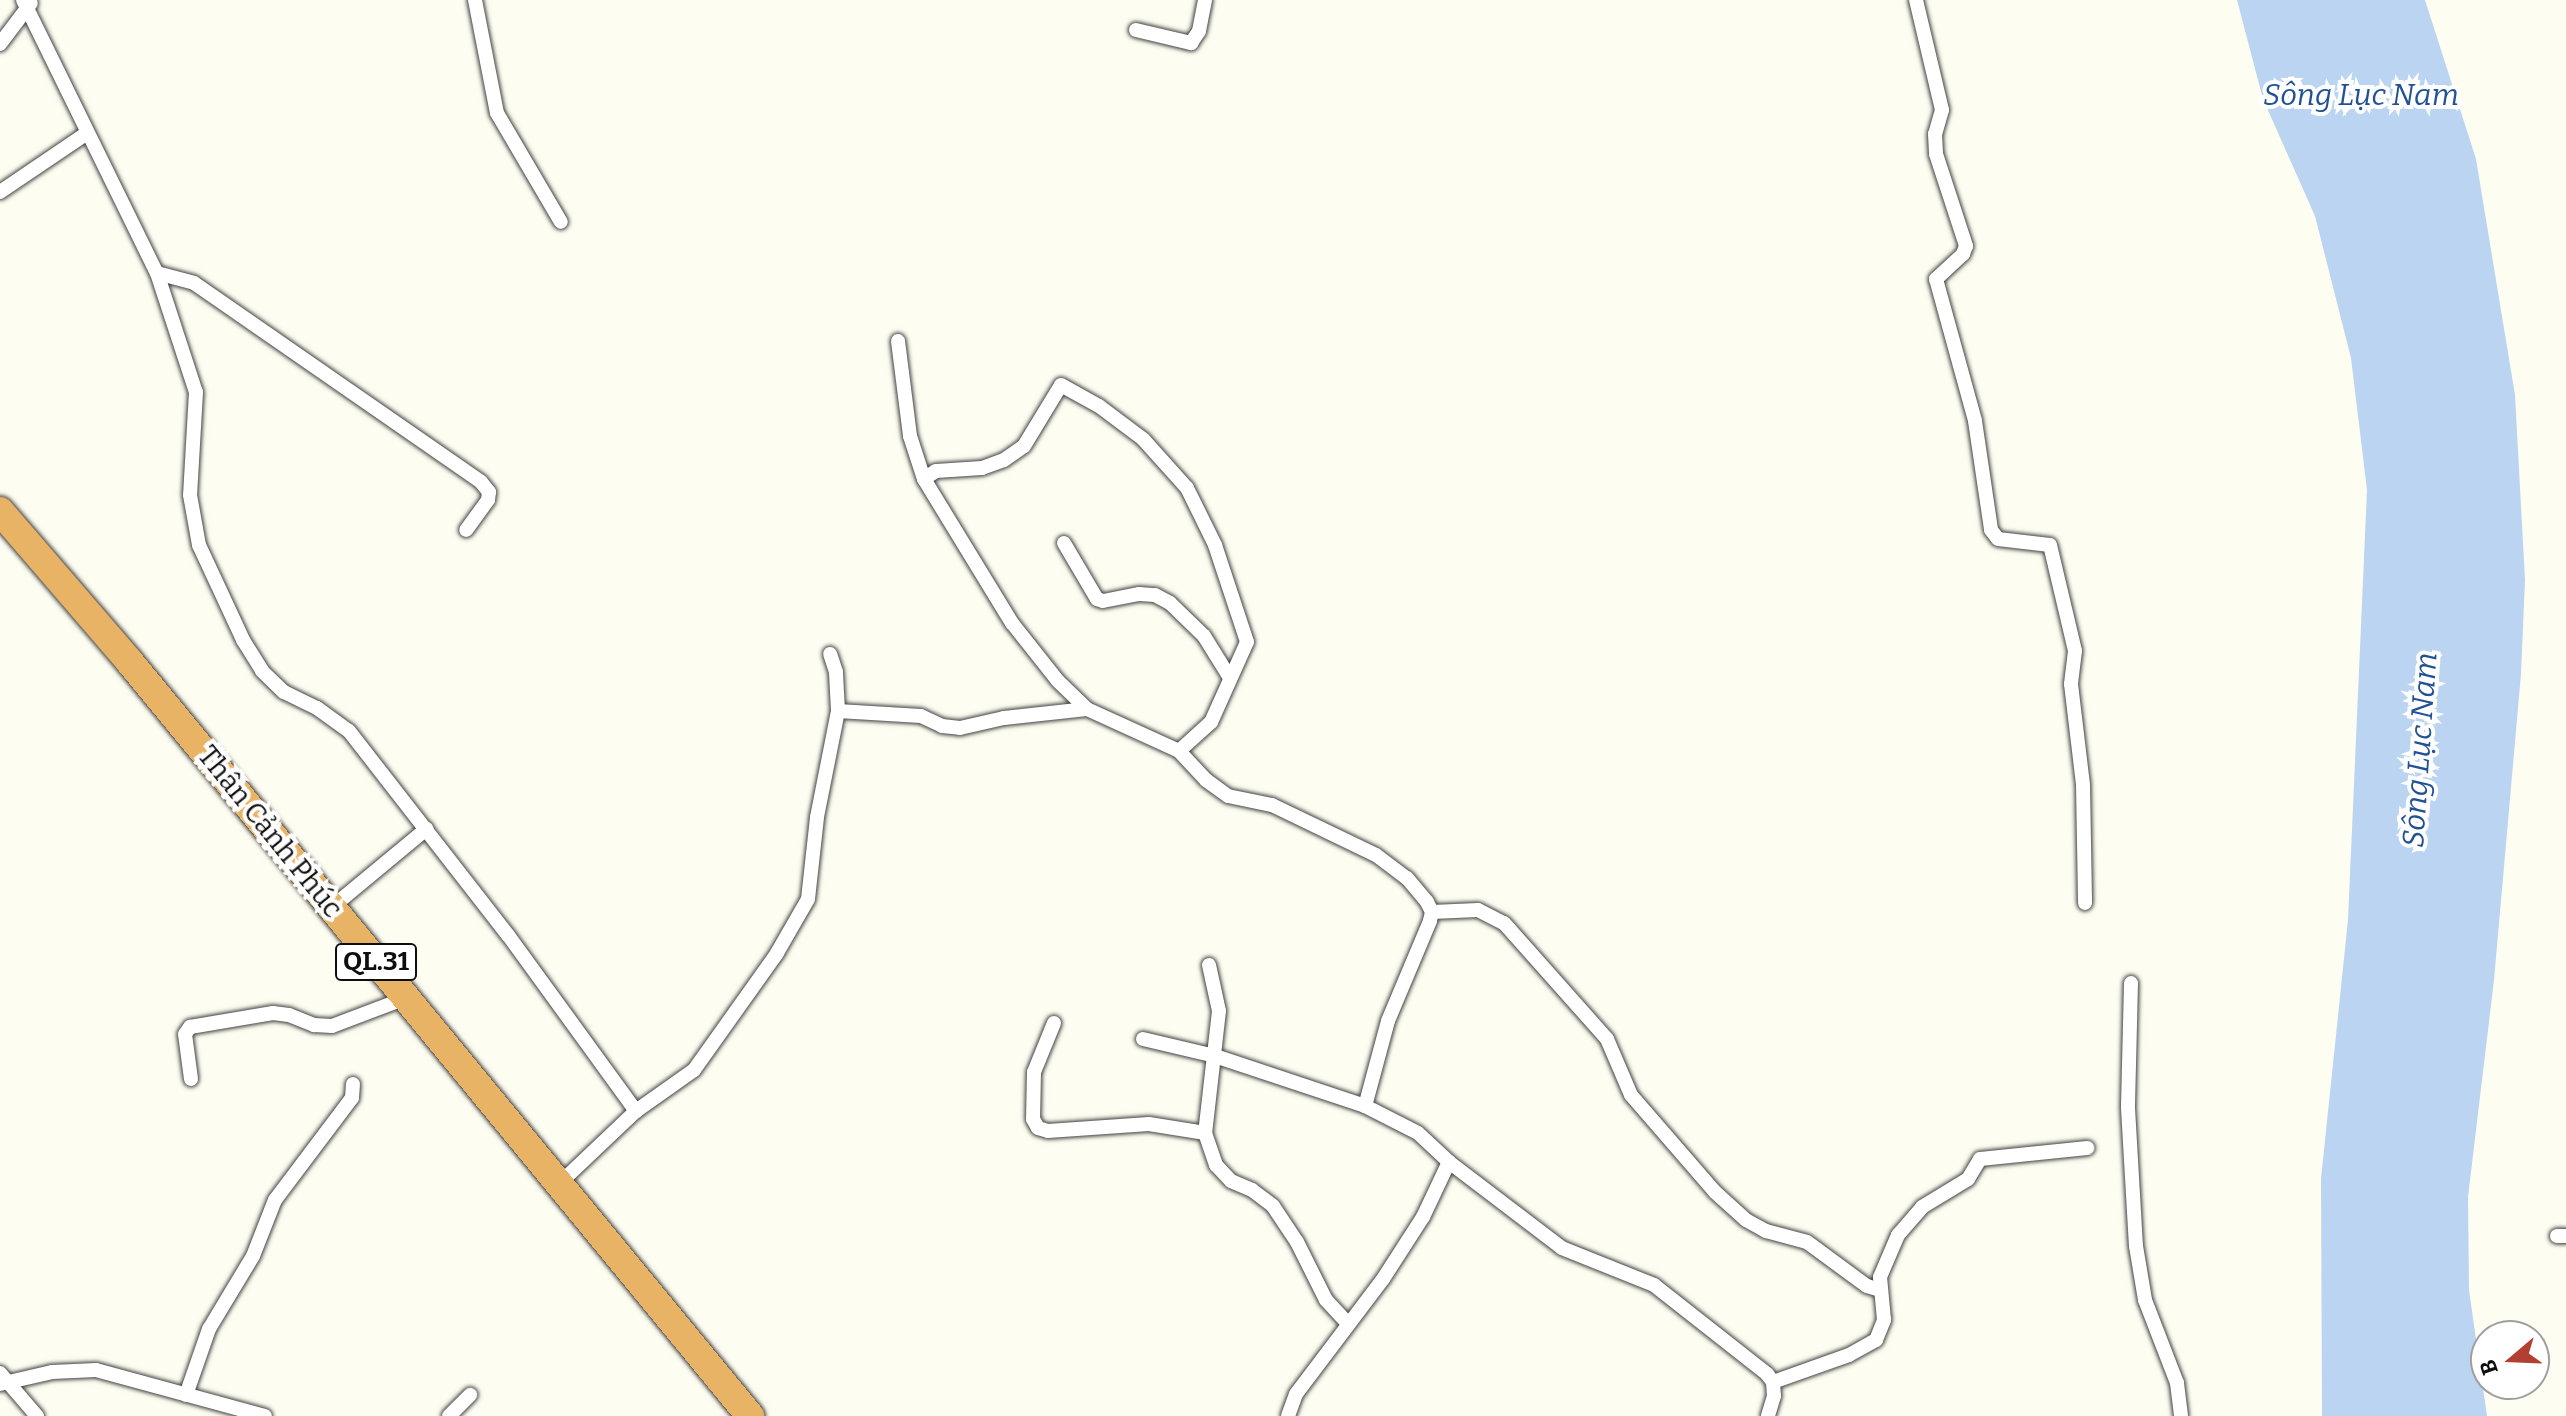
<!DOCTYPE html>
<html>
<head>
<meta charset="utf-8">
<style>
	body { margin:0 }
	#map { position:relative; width:2566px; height:1416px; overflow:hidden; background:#fefdf1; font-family:Bitter,serif }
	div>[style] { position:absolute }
	.water>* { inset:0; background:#bad4f1 }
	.roads { filter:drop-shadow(0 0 2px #414141) drop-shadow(0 0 2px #414141) }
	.street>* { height:14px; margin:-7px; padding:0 7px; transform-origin:7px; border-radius:7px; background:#fff }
	.highway>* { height:28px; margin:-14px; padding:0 14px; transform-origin:14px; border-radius:14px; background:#e8b365 }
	span { translate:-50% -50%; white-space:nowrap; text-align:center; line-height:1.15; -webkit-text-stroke:8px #fff; paint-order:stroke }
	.shield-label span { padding:2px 6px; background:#fff; border:2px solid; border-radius:6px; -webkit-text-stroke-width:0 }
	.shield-label { font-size:26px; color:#0e0e0e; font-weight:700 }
	.street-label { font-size:28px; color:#0e0e0e }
	.water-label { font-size:30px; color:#225296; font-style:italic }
	.north { position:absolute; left:2470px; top:1320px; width:80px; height:80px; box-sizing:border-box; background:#fff; border:2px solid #9f9f9f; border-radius:50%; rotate:251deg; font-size:22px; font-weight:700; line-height:32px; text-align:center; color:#0e0e0e }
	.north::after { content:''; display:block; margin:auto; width:28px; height:36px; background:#b33e32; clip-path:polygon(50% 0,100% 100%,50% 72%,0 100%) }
</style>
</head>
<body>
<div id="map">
	<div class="water">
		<i style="clip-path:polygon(2237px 0,2425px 0,2476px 159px,2515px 395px,2525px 580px,2521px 674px,2494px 980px,2468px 1197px,2469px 1290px,2487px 1416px,2322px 1416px,2321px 1179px,2348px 920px,2367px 490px,2351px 358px,2315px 216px,2263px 99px)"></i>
	</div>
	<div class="roads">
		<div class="street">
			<i style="left:23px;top:0;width:304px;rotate:63.9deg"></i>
			<i style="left:157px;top:273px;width:125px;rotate:71.9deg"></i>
			<i style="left:196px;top:392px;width:103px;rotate:93.3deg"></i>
			<i style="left:190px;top:495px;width:51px;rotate:79.8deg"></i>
			<i style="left:199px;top:545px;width:105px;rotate:65.1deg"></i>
			<i style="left:243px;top:640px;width:36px;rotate:58deg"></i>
			<i style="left:262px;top:671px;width:30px;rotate:44deg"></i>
			<i style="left:284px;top:692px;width:37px;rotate:26deg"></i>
			<i style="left:317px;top:708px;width:39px;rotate:36deg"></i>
			<i style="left:349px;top:731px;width:259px;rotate:52.1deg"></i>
			<i style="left:508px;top:935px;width:218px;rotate:54deg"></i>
			<i style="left:475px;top:0;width:115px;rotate:79deg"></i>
			<i style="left:497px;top:113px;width:126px;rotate:59.6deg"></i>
			<i style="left:1916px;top:0;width:113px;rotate:76.7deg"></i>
			<i style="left:1942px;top:110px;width:25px;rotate:106deg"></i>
			<i style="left:1935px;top:134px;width:20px;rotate:87deg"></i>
			<i style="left:1936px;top:154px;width:97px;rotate:71.9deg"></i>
			<i style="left:1966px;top:246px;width:9px;rotate:111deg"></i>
			<i style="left:1963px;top:254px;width:37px;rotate:137deg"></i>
			<i style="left:1936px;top:279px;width:147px;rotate:74.6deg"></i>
			<i style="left:1975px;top:421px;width:110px;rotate:81.6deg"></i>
			<i style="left:1991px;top:530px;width:11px;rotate:52deg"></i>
			<i style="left:1998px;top:539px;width:52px;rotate:6.6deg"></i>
			<i style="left:2050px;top:545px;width:109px;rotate:76.7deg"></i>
			<i style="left:2075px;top:651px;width:33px;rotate:97deg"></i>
			<i style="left:2071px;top:684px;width:102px;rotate:83.2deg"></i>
			<i style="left:2083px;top:785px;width:118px;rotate:89deg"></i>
			<i style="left:1136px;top:30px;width:57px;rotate:13.3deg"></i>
			<i style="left:1191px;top:43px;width:14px;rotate:-56deg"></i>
			<i style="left:1199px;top:31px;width:32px;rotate:-79deg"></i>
			<i style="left:0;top:44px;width:51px;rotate:-52.9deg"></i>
			<i style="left:0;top:192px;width:105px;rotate:-34.1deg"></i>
			<i style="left:157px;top:273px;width:38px;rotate:15deg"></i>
			<i style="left:194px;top:283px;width:349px;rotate:34.7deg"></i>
			<i style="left:481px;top:482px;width:13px;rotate:51deg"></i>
			<i style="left:489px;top:492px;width:8px;rotate:97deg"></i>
			<i style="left:488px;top:500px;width:37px;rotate:126deg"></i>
			<i style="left:898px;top:341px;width:96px;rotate:82.8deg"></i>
			<i style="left:910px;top:436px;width:45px;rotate:72deg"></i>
			<i style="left:924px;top:479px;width:169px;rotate:58.6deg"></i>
			<i style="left:1012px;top:623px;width:74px;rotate:51.6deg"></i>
			<i style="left:1058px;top:681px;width:40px;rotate:44deg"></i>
			<i style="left:1087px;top:709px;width:101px;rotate:24.5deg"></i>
			<i style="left:1179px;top:751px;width:40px;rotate:47deg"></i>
			<i style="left:1206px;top:780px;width:27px;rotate:36deg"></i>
			<i style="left:1228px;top:796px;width:45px;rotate:11.6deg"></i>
			<i style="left:1272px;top:805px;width:115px;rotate:25.7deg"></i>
			<i style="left:1376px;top:855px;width:39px;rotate:37deg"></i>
			<i style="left:1407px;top:878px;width:31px;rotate:50deg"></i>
			<i style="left:1427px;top:902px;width:11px;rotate:63deg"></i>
			<i style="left:1432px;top:912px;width:9px;rotate:103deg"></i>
			<i style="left:1430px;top:921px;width:108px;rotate:112.8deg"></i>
			<i style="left:1388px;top:1021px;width:88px;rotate:105.1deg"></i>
			<i style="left:924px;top:479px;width:14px;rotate:-34deg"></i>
			<i style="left:936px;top:471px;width:46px;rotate:-3.7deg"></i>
			<i style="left:982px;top:468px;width:23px;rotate:-20deg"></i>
			<i style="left:1004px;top:460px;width:24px;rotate:-35deg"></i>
			<i style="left:1024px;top:446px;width:71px;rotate:-58.8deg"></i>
			<i style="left:1061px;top:385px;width:43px;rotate:28.9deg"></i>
			<i style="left:1099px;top:406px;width:55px;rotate:36.9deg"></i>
			<i style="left:1143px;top:439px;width:66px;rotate:48.1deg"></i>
			<i style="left:1187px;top:488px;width:64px;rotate:63.8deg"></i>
			<i style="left:1215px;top:545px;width:102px;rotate:71.7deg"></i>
			<i style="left:1247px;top:642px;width:88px;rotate:114.2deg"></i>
			<i style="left:1211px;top:722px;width:43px;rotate:137.8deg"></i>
			<i style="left:1064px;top:543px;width:65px;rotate:59.5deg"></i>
			<i style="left:1097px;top:599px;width:6px;rotate:18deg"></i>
			<i style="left:1103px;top:601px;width:37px;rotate:-11deg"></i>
			<i style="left:1139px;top:594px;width:16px;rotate:4deg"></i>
			<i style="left:1155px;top:595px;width:17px;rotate:28deg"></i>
			<i style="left:1170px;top:603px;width:47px;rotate:44.1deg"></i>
			<i style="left:1204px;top:636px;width:49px;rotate:58.2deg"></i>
			<i style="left:838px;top:711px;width:83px;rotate:3.4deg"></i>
			<i style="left:921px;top:716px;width:23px;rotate:25deg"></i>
			<i style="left:942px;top:726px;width:18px;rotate:6deg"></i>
			<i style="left:960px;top:728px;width:45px;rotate:-12.8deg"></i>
			<i style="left:1004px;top:718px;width:83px;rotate:-6.2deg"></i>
			<i style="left:331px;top:908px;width:124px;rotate:-39.7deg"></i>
			<i style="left:1432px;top:912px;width:46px;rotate:-2.5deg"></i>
			<i style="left:1478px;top:910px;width:29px;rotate:27deg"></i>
			<i style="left:1504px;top:923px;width:155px;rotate:48.4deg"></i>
			<i style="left:1607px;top:1039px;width:61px;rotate:66.8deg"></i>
			<i style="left:1631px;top:1095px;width:128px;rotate:49.1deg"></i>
			<i style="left:1715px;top:1192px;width:42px;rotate:42.1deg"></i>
			<i style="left:1746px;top:1220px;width:23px;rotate:29deg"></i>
			<i style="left:1766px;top:1231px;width:42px;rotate:15deg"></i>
			<i style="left:1807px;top:1242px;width:74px;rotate:36.3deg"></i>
			<i style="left:1867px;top:1286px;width:14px;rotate:17deg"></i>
			<i style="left:1209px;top:965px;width:47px;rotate:77.7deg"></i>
			<i style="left:1219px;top:1011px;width:123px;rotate:96.5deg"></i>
			<i style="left:1205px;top:1133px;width:34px;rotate:71deg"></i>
			<i style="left:1216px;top:1165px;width:22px;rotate:47deg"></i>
			<i style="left:1231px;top:1181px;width:23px;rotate:23deg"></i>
			<i style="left:1252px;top:1190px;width:26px;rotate:37deg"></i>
			<i style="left:1273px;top:1206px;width:43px;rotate:56.3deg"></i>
			<i style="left:1297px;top:1242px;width:65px;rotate:63.4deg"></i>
			<i style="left:1326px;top:1300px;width:33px;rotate:47deg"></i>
			<i style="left:2131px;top:983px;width:125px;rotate:91.4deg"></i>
			<i style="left:2128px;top:1108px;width:138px;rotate:86.7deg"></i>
			<i style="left:2136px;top:1246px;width:55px;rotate:80.5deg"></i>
			<i style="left:2145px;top:1300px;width:89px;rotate:68.9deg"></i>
			<i style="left:2177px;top:1383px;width:33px;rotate:83deg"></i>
			<i style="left:1054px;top:1023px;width:53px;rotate:112.2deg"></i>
			<i style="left:1034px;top:1072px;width:47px;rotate:91.2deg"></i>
			<i style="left:1033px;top:1119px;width:10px;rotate:61deg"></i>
			<i style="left:1038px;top:1128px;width:10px;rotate:17deg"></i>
			<i style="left:1048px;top:1131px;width:101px;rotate:-4deg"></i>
			<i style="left:1149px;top:1124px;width:57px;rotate:9.1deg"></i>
			<i style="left:1143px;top:1039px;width:74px;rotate:13.3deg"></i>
			<i style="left:1215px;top:1056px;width:158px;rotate:18.4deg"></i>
			<i style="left:1365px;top:1106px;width:59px;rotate:27deg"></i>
			<i style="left:1418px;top:1133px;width:42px;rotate:43.1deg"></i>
			<i style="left:1449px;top:1162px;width:142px;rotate:37.3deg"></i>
			<i style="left:1562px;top:1248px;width:99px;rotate:21.9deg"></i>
			<i style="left:1654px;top:1285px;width:144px;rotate:38.2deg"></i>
			<i style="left:1767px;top:1374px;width:10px;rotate:53deg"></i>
			<i style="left:1773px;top:1382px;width:14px;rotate:86deg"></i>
			<i style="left:1774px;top:1396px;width:21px;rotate:107deg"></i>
			<i style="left:191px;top:1079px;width:45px;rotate:-97.6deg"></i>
			<i style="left:185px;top:1034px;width:9px;rotate:-54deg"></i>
			<i style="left:190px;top:1027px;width:84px;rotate:-9.6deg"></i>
			<i style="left:273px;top:1013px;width:16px;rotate:7deg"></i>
			<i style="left:289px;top:1015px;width:27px;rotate:22deg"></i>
			<i style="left:314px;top:1025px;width:18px;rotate:3deg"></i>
			<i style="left:332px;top:1026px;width:79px;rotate:-20.7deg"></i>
			<i style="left:560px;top:1183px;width:105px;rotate:-43.5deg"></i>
			<i style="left:636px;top:1111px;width:71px;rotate:-35.3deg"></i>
			<i style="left:694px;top:1070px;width:143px;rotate:-54.6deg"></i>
			<i style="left:777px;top:953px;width:62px;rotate:-60.1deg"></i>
			<i style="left:808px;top:899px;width:82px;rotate:-83.7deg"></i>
			<i style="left:817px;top:817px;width:108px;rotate:-78.8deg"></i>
			<i style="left:838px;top:711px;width:39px;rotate:-93deg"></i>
			<i style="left:836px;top:672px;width:19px;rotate:-108deg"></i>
			<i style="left:2557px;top:1236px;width:9px"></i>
			<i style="left:0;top:1373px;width:57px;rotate:49.3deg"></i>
			<i style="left:1773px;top:1382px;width:81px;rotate:-19.6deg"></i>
			<i style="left:1849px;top:1355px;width:31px;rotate:-29deg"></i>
			<i style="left:1876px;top:1340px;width:22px;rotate:-68deg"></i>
			<i style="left:1884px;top:1320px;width:43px;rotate:-95.3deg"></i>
			<i style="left:1880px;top:1277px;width:46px;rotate:-66.8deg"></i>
			<i style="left:1898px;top:1235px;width:37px;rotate:-49deg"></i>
			<i style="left:1922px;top:1207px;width:54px;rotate:-31.3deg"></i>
			<i style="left:1968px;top:1179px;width:23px;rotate:-59deg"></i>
			<i style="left:1980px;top:1159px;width:108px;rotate:-5.9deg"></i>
			<i style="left:0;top:1384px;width:53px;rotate:-13deg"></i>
			<i style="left:52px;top:1372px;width:44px;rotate:-2.6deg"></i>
			<i style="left:96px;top:1370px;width:175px;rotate:15.2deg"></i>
			<i style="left:186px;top:1395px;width:70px;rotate:-70.8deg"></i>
			<i style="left:209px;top:1329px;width:85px;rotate:-58.9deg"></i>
			<i style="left:253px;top:1256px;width:60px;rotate:-68.6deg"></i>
			<i style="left:275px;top:1200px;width:128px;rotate:-53deg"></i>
			<i style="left:352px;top:1098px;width:14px;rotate:-86deg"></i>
			<i style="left:449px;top:1416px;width:30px;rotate:-45deg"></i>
			<i style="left:1288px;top:1416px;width:23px;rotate:-70deg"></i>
			<i style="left:1296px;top:1394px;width:144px;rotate:-52.9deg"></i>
			<i style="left:1383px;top:1279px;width:74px;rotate:-57.2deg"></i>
			<i style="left:1423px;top:1217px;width:61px;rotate:-64.7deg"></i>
		</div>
		<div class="highway">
			<i style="left:0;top:511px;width:198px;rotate:49.3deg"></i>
			<i style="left:129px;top:661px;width:978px;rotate:50.56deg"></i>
		</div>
	</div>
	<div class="shield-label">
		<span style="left:376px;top:962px">QL.31</span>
	</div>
	<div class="street-label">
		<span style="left:270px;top:832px;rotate:51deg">Thân Cảnh Phúc</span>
	</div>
	<div class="water-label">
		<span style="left:2361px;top:95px">Sông Lục Nam</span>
		<span style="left:2420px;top:750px;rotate:-86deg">Sông Lục Nam</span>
	</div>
	<div class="north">B</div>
</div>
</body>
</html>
